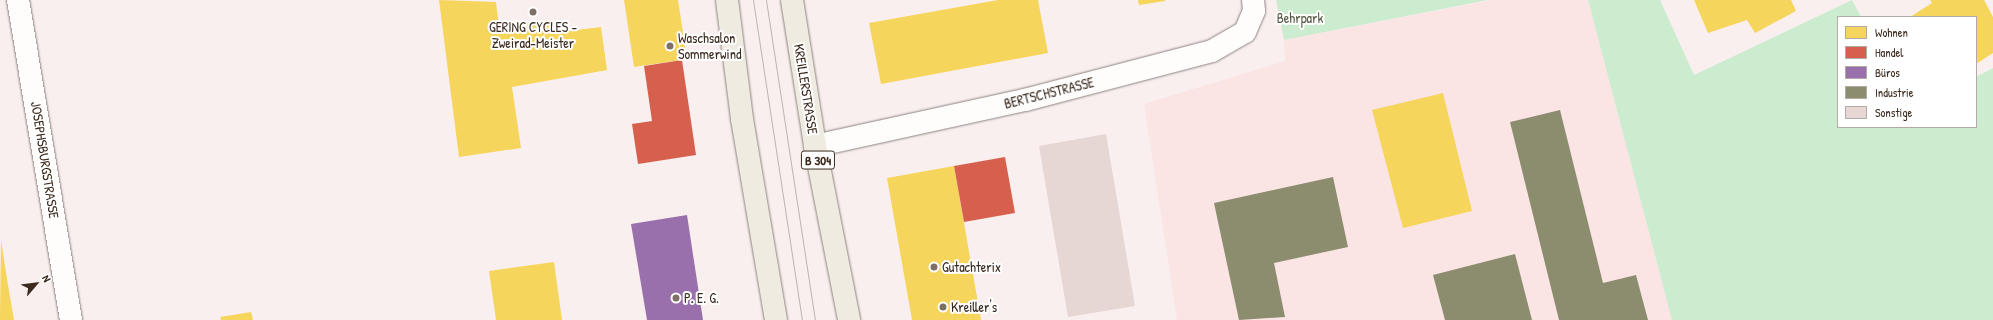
<!DOCTYPE html>
<html>
<head>
<meta charset="utf-8">
<style>
	body { margin:0 }
	#map { position:relative; width:1993px; height:320px; overflow:hidden; background:#f9efee; font-family:"Patrick Hand",sans-serif }
	div>[style] { position:absolute }
	.built>* { inset:0; background:#fbe5e4 }
	.green>* { inset:0; background:#cbeccf }
	.homes>* { inset:0; background:#f6d55c }
	.shops>* { inset:0; background:#d6604d }
	.offices>* { inset:0; background:#9970ab }
	.industry>* { inset:0; background:#8c8c6e }
	.building>* { inset:0; background:#e6d6d4 }
	.roads { filter:drop-shadow(0 0 1px #8c8481) drop-shadow(0 0 1px #8c8481) }
	.minor>* { height:22px; margin:-11px; padding:0 11px; transform-origin:11px; border-radius:11px; background:#fefdfc }
	.major>* { height:22px; margin:-11px; padding:0 11px; transform-origin:11px; border-radius:11px; background:#f0ebe0 }
	.tram>* { height:1px; margin:-0.5px; padding:0 0.5px; transform-origin:0.5px; border-radius:0.5px; background:#b8b5b3 }
	.dots>* { width:11px; height:11px; translate:-50% -50%; box-sizing:border-box; border:2px solid #fff; border-radius:50% }
	span { translate:-50% -50%; white-space:nowrap; text-align:center; line-height:1.15; -webkit-text-stroke:4px #fff; paint-order:stroke }
	.shield-label span { padding:1px 3px; background:#fff; border:1px solid; border-radius:3px; -webkit-text-stroke-width:0 }
	.shield-label { font-size:13px; color:#3b2a1e; font-weight:700 }
	.park-label { font-size:14px; color:#565a44 }
	.poi-label { font-size:14px; color:#3b2a1e }
	.left { translate:0 -50%; text-align:left }
	.street-label { font-size:14px; color:#3b2a1e }
	.legend { position:absolute; left:1837px; top:16px; width:140px; height:112px; box-sizing:border-box; background:#fff; border:1px solid #b1aaa5; margin:0; padding:5px 7px; list-style:none; font-size:12px; color:#3b2a1e }
	.legend li { display:flex; align-items:center; gap:8px; height:20px }
	.legend b { width:20px; border:1px solid #b1aaa5 }
	.north { position:absolute; left:16px; top:264px; width:40px; height:40px; -webkit-text-stroke:3px #fff; paint-order:stroke; rotate:62deg; font-size:11px; font-weight:700; line-height:16px; text-align:center; color:#3b2a1e }
	.north::after { content:''; display:block; margin:auto; width:14px; height:18px; background:#3b2a1e; clip-path:polygon(50% 0,100% 100%,50% 72%,0 100%) }
</style>
</head>
<body>
<div id="map">
	<div class="built">
		<i style="clip-path:polygon(1492px 0,1588px 0,1672px 320px,1177px 320px,1144px 104px,1285px 61px,1284px 40px)"></i>
	</div>
	<div class="green">
		<i style="clip-path:polygon(1276px 0,1488px 0,1284px 40px)"></i>
		<i style="clip-path:polygon(1588px 0,1660px 0,1694px 75px,1852px 0,1861px 17px,1838px 17px,1838px 127px,1976px 127px,1976px 77px,1993px 68px,1993px 320px,1672px 320px)"></i>
	</div>
	<div class="homes">
		<i style="clip-path:polygon(439px 0,496px 2px,499px 27px,550px 20px,552px 33px,601px 27px,607px 70px,512px 87px,521px 148px,459px 157px)"></i>
		<i style="clip-path:polygon(624px 0,678px 0,687px 59px,634px 67px)"></i>
		<i style="clip-path:polygon(998px 0,1038px 0,1048px 53px,881px 84px,869px 23px)"></i>
		<i style="clip-path:polygon(1138px 0,1165px 0,1165px 1px,1139px 5px)"></i>
		<i style="clip-path:polygon(1694px 0,1791px 0,1796px 11px,1755px 33px,1747px 20px,1708px 33px)"></i>
		<i style="clip-path:polygon(1930px 0,1984px 0,1993px 17px,1993px 53px,1976px 64px,1976px 17px,1910px 17px,1932px 3px)"></i>
		<i style="clip-path:polygon(1443px 93px,1472px 211px,1403px 228px,1372px 110px)"></i>
		<i style="clip-path:polygon(954px 166px,981px 320px,912px 320px,887px 178px)"></i>
		<i style="clip-path:polygon(1px 240px,8px 285px,14px 320px,0 320px)"></i>
		<i style="clip-path:polygon(554px 262px,562px 320px,496px 320px,489px 271px)"></i>
		<i style="clip-path:polygon(251px 312px,253px 320px,221px 320px,220px 317px)"></i>
	</div>
	<div class="shops">
		<i style="clip-path:polygon(682px 60px,696px 155px,638px 164px,632px 124px,652px 121px,644px 66px)"></i>
		<i style="clip-path:polygon(1005px 157px,1015px 213px,964px 222px,954px 166px)"></i>
	</div>
	<div class="offices">
		<i style="clip-path:polygon(687px 215px,703px 320px,647px 320px,631px 224px)"></i>
	</div>
	<div class="industry">
		<i style="clip-path:polygon(1560px 110px,1603px 283px,1636px 275px,1648px 320px,1559px 320px,1510px 122px)"></i>
		<i style="clip-path:polygon(1333px 177px,1348px 247px,1274px 263px,1285px 317px,1239px 320px,1214px 203px)"></i>
		<i style="clip-path:polygon(1515px 254px,1532px 320px,1445px 320px,1433px 275px)"></i>
	</div>
	<div class="building">
		<i style="clip-path:polygon(1106px 134px,1135px 306px,1068px 317px,1039px 146px)"></i>
	</div>
	<div class="roads">
		<div class="minor">
			<i style="left:18px;top:0;width:324px;rotate:80.6deg"></i>
			<i style="left:815px;top:146px;width:215px;rotate:-12.4deg"></i>
			<i style="left:1025px;top:100px;width:193px;rotate:-14.7deg"></i>
			<i style="left:1212px;top:51px;width:38px;rotate:-30deg"></i>
			<i style="left:1245px;top:32px;width:23px;rotate:-67deg"></i>
			<i style="left:1254px;top:11px;width:11px;rotate:-95deg"></i>
		</div>
		<div class="major">
			<i style="left:727px;top:0;width:120px;rotate:82.8deg"></i>
			<i style="left:742px;top:119px;width:204px;rotate:80.4deg"></i>
			<i style="left:792px;top:0;width:148px;rotate:81deg"></i>
			<i style="left:815px;top:146px;width:177px;rotate:78.9deg"></i>
		</div>
	</div>
	<div class="tram">
		<i style="left:753px;top:0;width:324px;rotate:81.3deg"></i>
		<i style="left:766px;top:0;width:324px;rotate:81.3deg"></i>
	</div>
	<div class="dots">
		<i style="left:533px;top:12px;background:#7e6f67"></i>
		<i style="left:670px;top:46px;background:#7e6f67"></i>
		<i style="left:934px;top:267px;background:#7e6f67"></i>
		<i style="left:676px;top:298px;background:#7e6f67"></i>
		<i style="left:943px;top:307px;background:#7e6f67"></i>
	</div>
	<div class="shield-label">
		<span style="left:818px;top:160px">B 304</span>
	</div>
	<div class="park-label">
		<span style="left:1300px;top:18px">Behrpark</span>
	</div>
	<div class="poi-label">
		<span style="left:533px;top:35px">GERING CYCLES -<br>Zweirad-Meister</span>
		<span class="left" style="left:678px;top:46px">Waschsalon<br>Sommerwind</span>
		<span class="left" style="left:942px;top:267px">Gutachterix</span>
		<span class="left" style="left:684px;top:298px">P. E. G.</span>
		<span class="left" style="left:951px;top:307px">Kreiller's</span>
	</div>
	<div class="street-label">
		<span style="left:806px;top:89px;rotate:81deg">KREILLERSTRASSE</span>
		<span style="left:1049px;top:93px;rotate:-14deg">BERTSCHSTRASSE</span>
		<span style="left:45px;top:160px;rotate:81deg">JOSEPHSBURGSTRASSE</span>
	</div>
	<ul class="legend">
	<li><b style="height:11px;background:#f6d55c"></b>Wohnen</li>
	<li><b style="height:11px;background:#d6604d"></b>Handel</li>
	<li><b style="height:11px;background:#9970ab"></b>Büros</li>
	<li><b style="height:11px;background:#8c8c6e"></b>Industrie</li>
	<li><b style="height:11px;background:#e6d6d4"></b>Sonstige</li>
	</ul>
	<div class="north">N</div>
</div>
</body>
</html>
